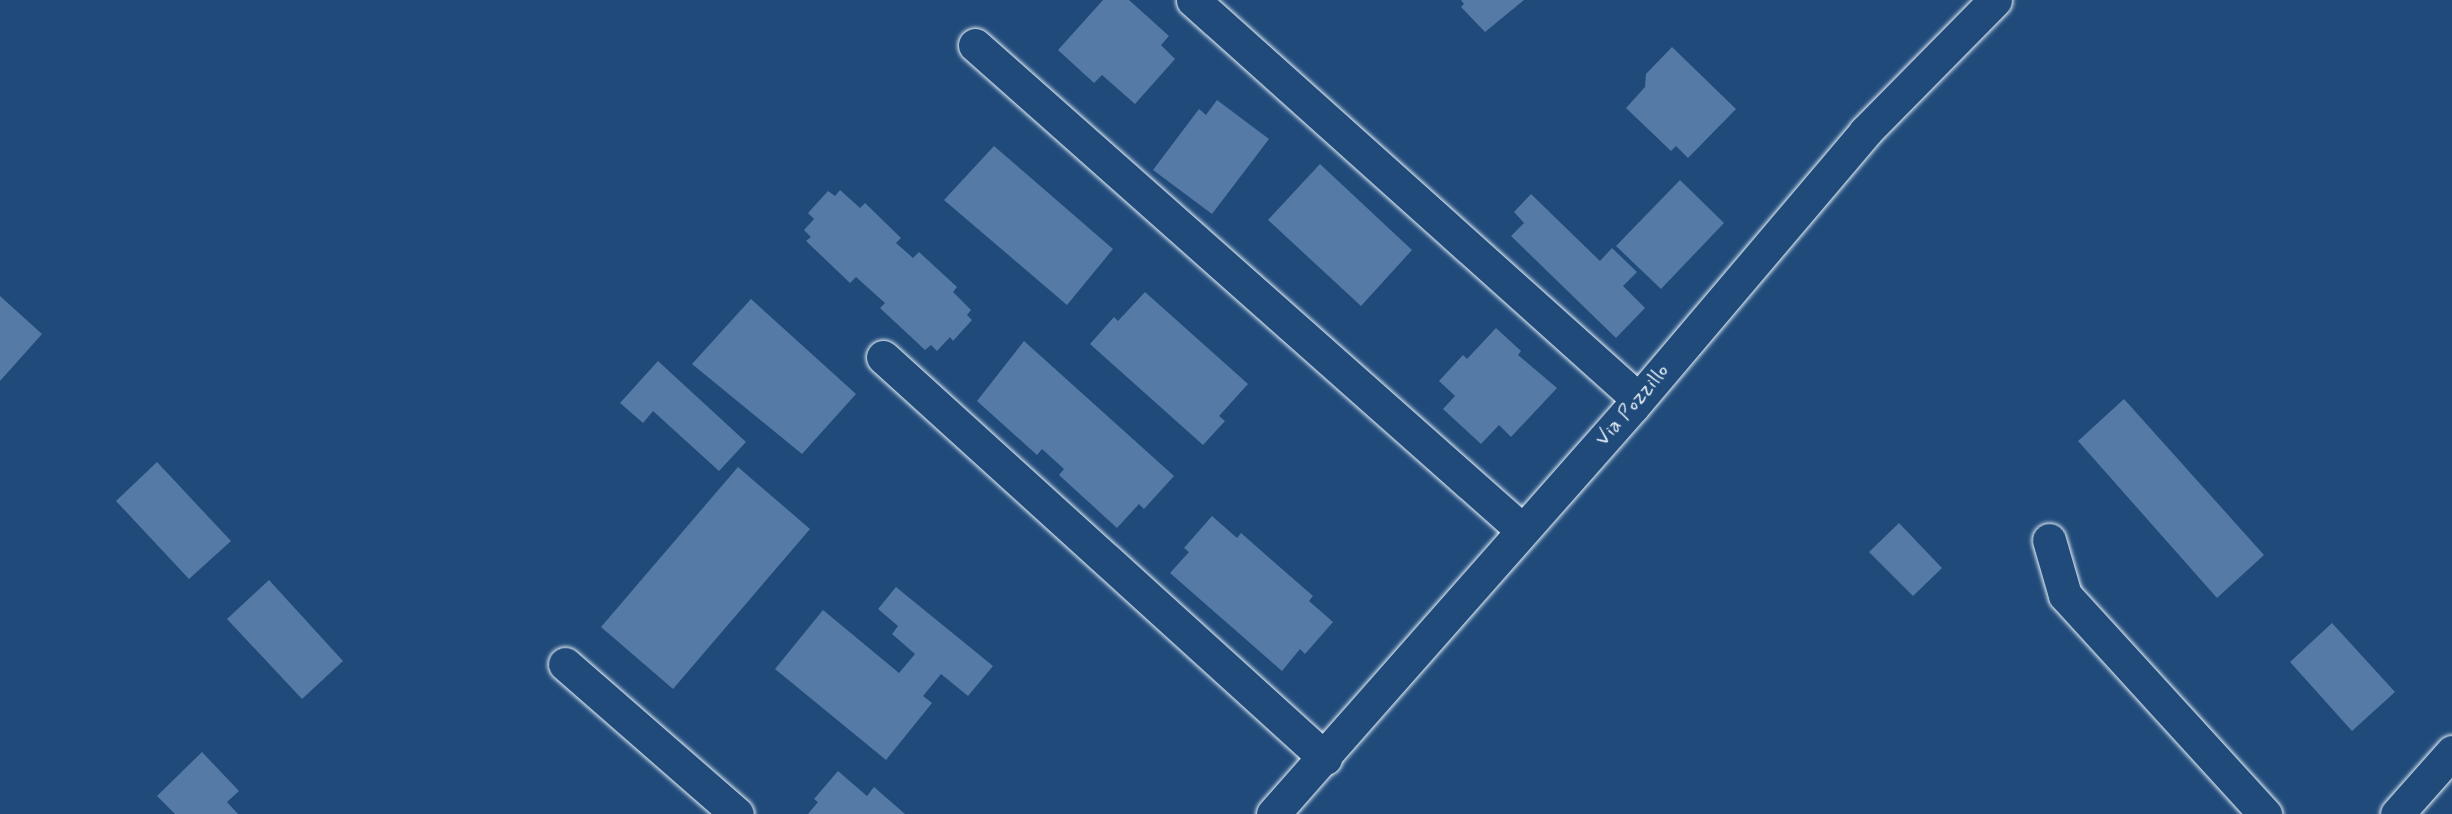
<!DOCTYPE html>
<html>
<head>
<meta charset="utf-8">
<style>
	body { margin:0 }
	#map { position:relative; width:2452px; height:814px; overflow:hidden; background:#1f4a7a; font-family:Mynerve,sans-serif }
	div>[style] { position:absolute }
	.building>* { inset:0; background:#567aa6 }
	.roads { filter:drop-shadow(0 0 2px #e8f1f8) drop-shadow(0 0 2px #e8f1f8) }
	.minor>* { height:33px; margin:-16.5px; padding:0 16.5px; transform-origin:16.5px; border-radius:16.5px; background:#1f4a7a }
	span { translate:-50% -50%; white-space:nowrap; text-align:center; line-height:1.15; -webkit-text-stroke:6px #1f4a7a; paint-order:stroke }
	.street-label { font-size:21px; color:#e8f1f8 }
</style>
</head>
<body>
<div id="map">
	<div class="building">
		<i style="clip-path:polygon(1103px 0,1129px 0,1169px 36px,1161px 45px,1175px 59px,1135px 104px,1102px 75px,1094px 83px,1058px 50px)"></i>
		<i style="clip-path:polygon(1461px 0,1524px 0,1485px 32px,1461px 7px,1464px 4px)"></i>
		<i style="clip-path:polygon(1672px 47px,1736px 109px,1688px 158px,1676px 146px,1671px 151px,1626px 108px,1645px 87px,1646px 74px)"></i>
		<i style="clip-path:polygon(1217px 100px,1269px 139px,1212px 214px,1153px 170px,1199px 109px,1206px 115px)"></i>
		<i style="clip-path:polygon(994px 146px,1113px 249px,1067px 305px,944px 200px)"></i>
		<i style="clip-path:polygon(1320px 164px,1412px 250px,1361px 306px,1268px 220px)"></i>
		<i style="clip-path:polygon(1680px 180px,1724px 223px,1661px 289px,1616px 246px)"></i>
		<i style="clip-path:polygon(840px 190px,860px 208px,865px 203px,901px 238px,896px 243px,913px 258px,919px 252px,957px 287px,953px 292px,971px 310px,967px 315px,972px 320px,953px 341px,950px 337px,937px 351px,931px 345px,925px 350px,880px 308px,885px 303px,856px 277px,850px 283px,806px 241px,811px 237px,804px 230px,814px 219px,808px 213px,828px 191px,835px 196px)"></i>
		<i style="clip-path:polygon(1531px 194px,1600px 261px,1612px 248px,1637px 272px,1623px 286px,1645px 308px,1616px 338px,1511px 236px,1524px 223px,1514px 212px)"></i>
		<i style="clip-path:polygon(1145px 292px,1248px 384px,1219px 416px,1225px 421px,1203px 445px,1090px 344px,1114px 317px,1118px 321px)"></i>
		<i style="clip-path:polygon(0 296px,42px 334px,0 381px)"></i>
		<i style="clip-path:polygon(751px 299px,856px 394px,802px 454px,692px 364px)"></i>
		<i style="clip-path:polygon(1496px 328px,1521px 351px,1518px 355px,1557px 388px,1511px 437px,1499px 425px,1481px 444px,1443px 409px,1455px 396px,1439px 381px,1463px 355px,1467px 359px)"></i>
		<i style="clip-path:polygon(1024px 341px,1174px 476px,1144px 509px,1139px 504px,1117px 528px,1059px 475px,1064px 469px,1042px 449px,1037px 455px,977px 401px)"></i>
		<i style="clip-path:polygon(658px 361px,746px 442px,719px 471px,653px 411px,643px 423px,620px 403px)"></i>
		<i style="clip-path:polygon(2124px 399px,2264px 555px,2217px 598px,2078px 441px)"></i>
		<i style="clip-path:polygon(157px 462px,231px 541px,189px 579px,116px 501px)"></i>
		<i style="clip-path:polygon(738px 467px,810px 529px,673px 689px,601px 627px)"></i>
		<i style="clip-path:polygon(1212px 516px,1237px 538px,1241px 533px,1313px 596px,1309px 601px,1333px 622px,1305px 654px,1300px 649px,1282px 671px,1170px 573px,1189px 552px,1184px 548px)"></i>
		<i style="clip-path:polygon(1899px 523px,1942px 568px,1913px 596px,1869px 552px)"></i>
		<i style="clip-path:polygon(269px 580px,343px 661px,302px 699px,227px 619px)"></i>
		<i style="clip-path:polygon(896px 587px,993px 666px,968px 696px,941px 674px,923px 696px,932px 703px,886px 760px,775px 669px,823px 610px,899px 673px,915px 654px,892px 634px,898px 626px,878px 609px)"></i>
		<i style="clip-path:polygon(2332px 623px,2395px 692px,2352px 731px,2290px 662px)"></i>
		<i style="clip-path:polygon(202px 752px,239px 791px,227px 802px,238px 814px,175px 814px,157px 796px)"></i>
		<i style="clip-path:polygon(838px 771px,867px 796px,874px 787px,905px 814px,808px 814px,818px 802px,814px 799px)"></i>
	</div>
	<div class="roads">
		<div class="minor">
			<i style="left:1193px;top:0;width:598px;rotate:41.88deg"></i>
			<i style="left:975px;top:45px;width:731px;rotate:41.56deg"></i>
			<i style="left:883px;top:357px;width:597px;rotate:42.22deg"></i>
			<i style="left:2049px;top:540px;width:57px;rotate:73.8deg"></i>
			<i style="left:2065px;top:595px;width:297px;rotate:47.6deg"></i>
			<i style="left:565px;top:664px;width:228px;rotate:41.1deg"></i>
			<i style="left:1273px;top:814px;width:544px;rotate:-48.58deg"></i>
			<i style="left:1633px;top:406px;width:359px;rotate:-49.7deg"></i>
			<i style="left:1865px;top:132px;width:185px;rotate:-45.4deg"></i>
			<i style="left:2397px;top:814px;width:83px;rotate:-48.4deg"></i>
		</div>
	</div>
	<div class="street-label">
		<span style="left:1632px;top:405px;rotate:-49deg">Via Pozzillo</span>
	</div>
</div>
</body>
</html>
